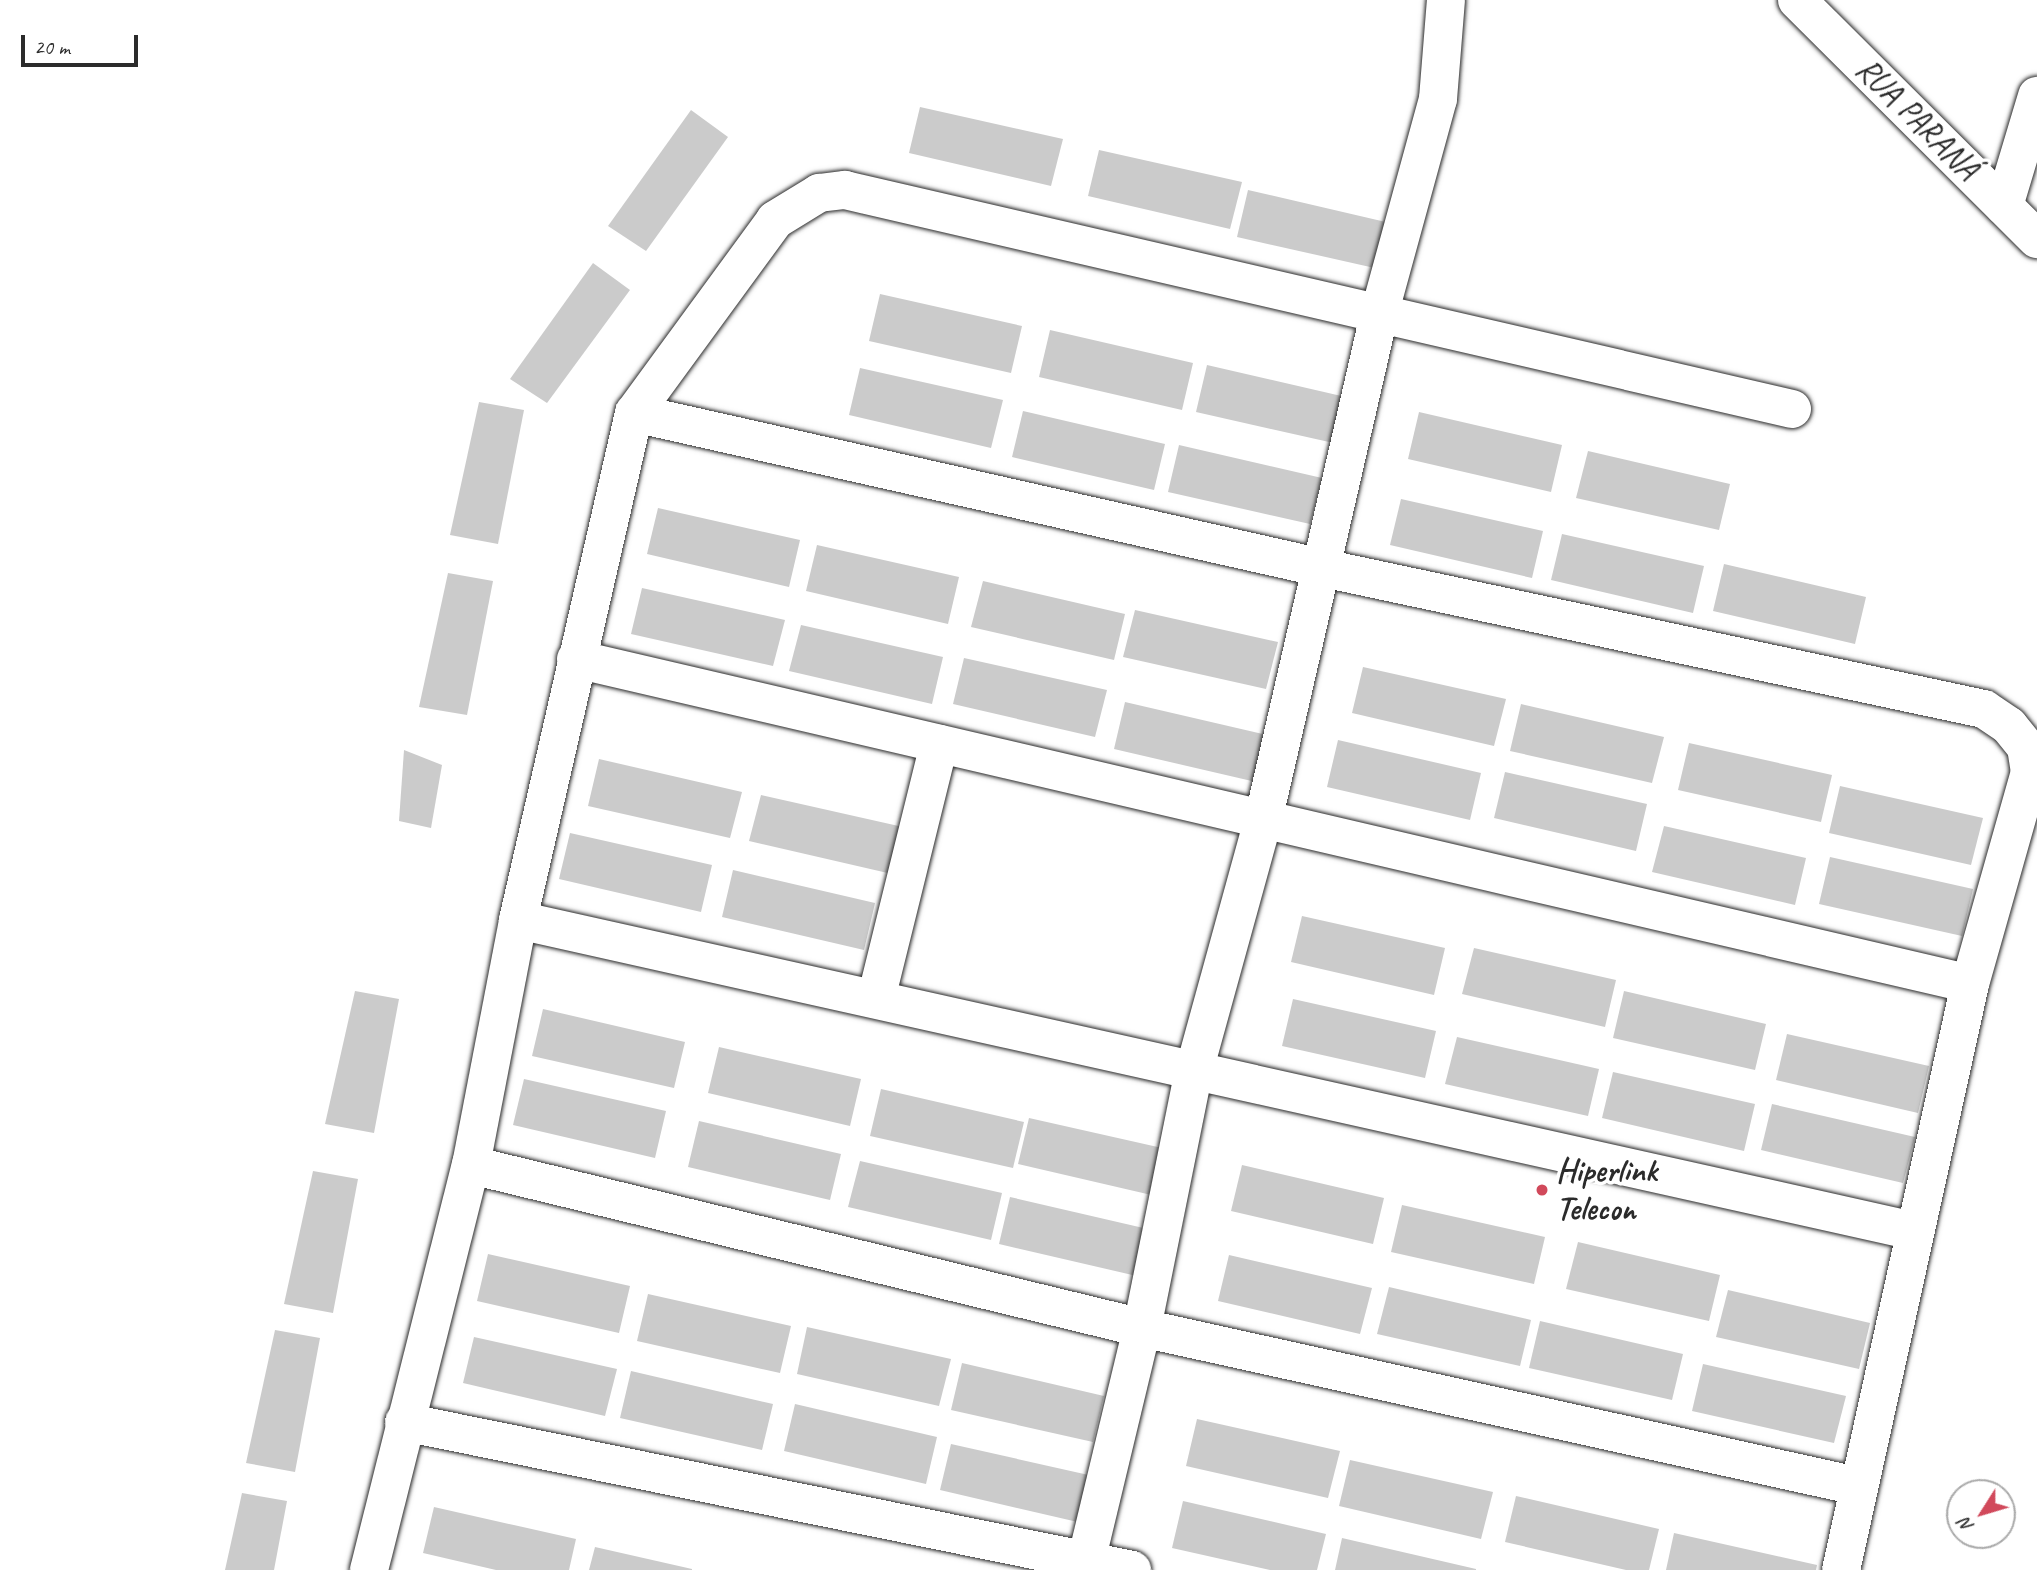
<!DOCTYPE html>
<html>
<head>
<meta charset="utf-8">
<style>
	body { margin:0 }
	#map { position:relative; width:2037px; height:1570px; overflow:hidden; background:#fff; font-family:Caveat,sans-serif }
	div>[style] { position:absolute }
	.building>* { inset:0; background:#cbcbcb }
	.roads { filter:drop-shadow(0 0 2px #2b2b2b) drop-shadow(0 0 2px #2b2b2b) }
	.minor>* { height:38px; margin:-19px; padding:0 19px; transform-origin:19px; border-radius:19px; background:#fff }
	.dots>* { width:19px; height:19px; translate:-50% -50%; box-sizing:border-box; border:4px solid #fff; border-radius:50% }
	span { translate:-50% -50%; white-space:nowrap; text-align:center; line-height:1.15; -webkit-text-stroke:7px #fff; paint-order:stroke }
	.street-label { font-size:33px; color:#2b2b2b }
	.poi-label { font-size:33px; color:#2b2b2b; font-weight:700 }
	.left { translate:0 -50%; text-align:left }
	.north { position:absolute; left:1946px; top:1479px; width:70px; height:70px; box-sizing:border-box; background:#fff; border:2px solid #aaa; border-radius:50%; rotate:233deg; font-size:19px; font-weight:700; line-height:28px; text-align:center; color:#2b2b2b }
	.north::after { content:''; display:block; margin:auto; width:24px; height:32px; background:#d1495b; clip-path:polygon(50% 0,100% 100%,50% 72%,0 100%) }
	.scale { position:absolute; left:21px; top:35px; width:117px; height:32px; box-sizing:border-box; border:4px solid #2b2b2b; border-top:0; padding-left:9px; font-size:21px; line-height:24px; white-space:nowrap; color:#2b2b2b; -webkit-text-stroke:5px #fff; paint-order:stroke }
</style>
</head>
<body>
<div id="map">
	<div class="building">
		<i style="clip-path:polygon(920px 107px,1063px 139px,1051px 186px,909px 153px)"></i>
		<i style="clip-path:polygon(691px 110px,728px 137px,646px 251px,608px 226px)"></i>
		<i style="clip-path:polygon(1099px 150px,1242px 182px,1230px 229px,1088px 196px)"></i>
		<i style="clip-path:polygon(1248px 190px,1390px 223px,1379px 269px,1237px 237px)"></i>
		<i style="clip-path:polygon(593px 263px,630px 290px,547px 403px,510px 379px)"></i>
		<i style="clip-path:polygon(880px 294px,1022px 326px,1011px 373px,869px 341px)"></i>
		<i style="clip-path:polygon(1050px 330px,1193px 363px,1182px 410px,1039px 377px)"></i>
		<i style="clip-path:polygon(1207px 365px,1350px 398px,1338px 444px,1196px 412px)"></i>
		<i style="clip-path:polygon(860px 368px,1003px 400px,991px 448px,849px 415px)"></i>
		<i style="clip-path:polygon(479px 402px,524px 410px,498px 544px,450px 535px)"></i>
		<i style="clip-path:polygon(1023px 411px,1165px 444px,1154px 490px,1012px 457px)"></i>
		<i style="clip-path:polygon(1419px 412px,1562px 445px,1551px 492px,1408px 459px)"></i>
		<i style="clip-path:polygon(1179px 445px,1322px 478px,1310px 524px,1168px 492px)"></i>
		<i style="clip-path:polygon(1588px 451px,1730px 484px,1719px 530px,1576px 498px)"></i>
		<i style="clip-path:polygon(1401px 499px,1543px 531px,1532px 578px,1390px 545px)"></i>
		<i style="clip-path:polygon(658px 508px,800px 540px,789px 587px,647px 554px)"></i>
		<i style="clip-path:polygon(1562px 534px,1704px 566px,1693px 613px,1551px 580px)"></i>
		<i style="clip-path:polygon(817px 545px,959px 577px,948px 624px,806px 591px)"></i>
		<i style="clip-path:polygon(1724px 564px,1866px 597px,1855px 644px,1713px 611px)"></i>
		<i style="clip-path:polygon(448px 573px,493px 581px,467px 715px,419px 707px)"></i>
		<i style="clip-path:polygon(983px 581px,1125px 614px,1114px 660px,971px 627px)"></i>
		<i style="clip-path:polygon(642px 588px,785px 620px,773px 666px,631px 634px)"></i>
		<i style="clip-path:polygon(1135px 610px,1278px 642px,1266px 689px,1123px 657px)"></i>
		<i style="clip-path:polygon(801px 625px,943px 657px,932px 704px,789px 671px)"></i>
		<i style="clip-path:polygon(964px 658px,1107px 690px,1095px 737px,953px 704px)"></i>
		<i style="clip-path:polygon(1363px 667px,1506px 699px,1494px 746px,1352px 713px)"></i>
		<i style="clip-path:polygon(1125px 702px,1267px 735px,1256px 782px,1114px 749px)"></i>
		<i style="clip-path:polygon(1521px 704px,1664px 737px,1652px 783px,1510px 751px)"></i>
		<i style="clip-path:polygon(1338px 740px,1481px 773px,1470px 820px,1327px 787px)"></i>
		<i style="clip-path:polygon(1689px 743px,1832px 775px,1821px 822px,1678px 790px)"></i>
		<i style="clip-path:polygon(404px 750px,442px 765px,431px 828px,399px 821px)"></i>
		<i style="clip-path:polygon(599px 759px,742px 792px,730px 838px,588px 806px)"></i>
		<i style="clip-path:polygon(1505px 772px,1647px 804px,1636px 851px,1494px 818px)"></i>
		<i style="clip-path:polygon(1840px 786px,1983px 818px,1971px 865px,1829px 833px)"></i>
		<i style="clip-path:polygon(761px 795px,903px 827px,892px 874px,749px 841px)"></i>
		<i style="clip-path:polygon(1664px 826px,1806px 858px,1795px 905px,1652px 872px)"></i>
		<i style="clip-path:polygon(570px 833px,712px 865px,701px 912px,559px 879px)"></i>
		<i style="clip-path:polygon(1830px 857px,1973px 889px,1962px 936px,1819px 904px)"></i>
		<i style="clip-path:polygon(733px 870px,875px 903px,864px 950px,722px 917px)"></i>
		<i style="clip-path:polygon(1302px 916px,1445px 948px,1434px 995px,1291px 962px)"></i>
		<i style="clip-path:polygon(1474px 948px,1616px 980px,1605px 1027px,1462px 994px)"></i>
		<i style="clip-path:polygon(355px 991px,399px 999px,374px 1133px,325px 1124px)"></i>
		<i style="clip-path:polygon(1624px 991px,1766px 1024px,1755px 1070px,1613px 1038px)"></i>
		<i style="clip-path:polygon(1293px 999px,1436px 1031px,1425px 1078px,1282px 1046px)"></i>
		<i style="clip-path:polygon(543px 1009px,685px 1042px,674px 1088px,532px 1056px)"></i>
		<i style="clip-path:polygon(1787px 1034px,1929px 1066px,1918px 1113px,1776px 1080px)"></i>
		<i style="clip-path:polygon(1457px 1037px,1599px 1069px,1588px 1116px,1445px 1084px)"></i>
		<i style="clip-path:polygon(719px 1047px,861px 1079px,850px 1126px,708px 1093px)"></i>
		<i style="clip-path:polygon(1613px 1072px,1755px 1104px,1744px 1151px,1602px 1118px)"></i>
		<i style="clip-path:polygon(524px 1079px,666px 1111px,655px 1158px,513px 1125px)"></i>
		<i style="clip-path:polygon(881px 1089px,1024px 1122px,1013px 1168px,870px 1136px)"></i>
		<i style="clip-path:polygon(1772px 1104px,1915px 1137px,1903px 1183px,1761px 1150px)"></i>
		<i style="clip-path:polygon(1029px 1118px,1171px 1150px,1160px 1197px,1018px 1164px)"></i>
		<i style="clip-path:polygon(699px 1121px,841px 1154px,830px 1200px,688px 1167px)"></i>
		<i style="clip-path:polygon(860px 1161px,1002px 1193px,991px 1240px,848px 1207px)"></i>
		<i style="clip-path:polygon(1242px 1165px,1384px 1198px,1373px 1244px,1231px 1211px)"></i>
		<i style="clip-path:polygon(313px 1171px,358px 1179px,333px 1313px,284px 1304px)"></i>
		<i style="clip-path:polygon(1010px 1197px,1152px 1230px,1141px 1277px,999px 1244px)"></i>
		<i style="clip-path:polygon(1402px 1205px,1545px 1237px,1534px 1284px,1391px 1252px)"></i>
		<i style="clip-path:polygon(1578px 1242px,1720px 1275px,1709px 1321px,1566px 1289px)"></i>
		<i style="clip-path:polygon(488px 1254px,630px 1286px,619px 1333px,477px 1301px)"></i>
		<i style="clip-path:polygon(1229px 1255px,1372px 1288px,1360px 1334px,1218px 1301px)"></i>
		<i style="clip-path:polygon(1389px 1287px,1531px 1320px,1520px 1366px,1377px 1334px)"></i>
		<i style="clip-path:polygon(1728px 1290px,1870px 1323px,1859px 1369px,1716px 1337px)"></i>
		<i style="clip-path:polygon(648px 1294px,791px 1326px,780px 1373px,637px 1341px)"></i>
		<i style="clip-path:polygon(1540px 1321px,1683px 1354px,1672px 1400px,1529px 1368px)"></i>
		<i style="clip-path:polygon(807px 1327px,951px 1359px,939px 1406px,797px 1374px)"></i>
		<i style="clip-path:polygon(275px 1330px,320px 1338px,295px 1472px,246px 1463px)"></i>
		<i style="clip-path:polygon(474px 1337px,617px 1369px,605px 1416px,463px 1383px)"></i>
		<i style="clip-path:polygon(962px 1363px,1104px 1396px,1093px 1442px,951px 1410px)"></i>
		<i style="clip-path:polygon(1703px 1364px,1846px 1396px,1834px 1443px,1692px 1411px)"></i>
		<i style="clip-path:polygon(631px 1371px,773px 1404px,762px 1450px,620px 1418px)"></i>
		<i style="clip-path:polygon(795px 1404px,937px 1437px,926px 1484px,784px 1451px)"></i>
		<i style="clip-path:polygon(1197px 1419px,1340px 1451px,1328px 1498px,1186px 1466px)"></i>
		<i style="clip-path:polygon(951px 1444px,1093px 1476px,1082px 1523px,940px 1490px)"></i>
		<i style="clip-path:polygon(1350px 1460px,1493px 1492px,1481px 1539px,1339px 1506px)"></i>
		<i style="clip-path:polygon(242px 1493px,287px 1501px,274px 1570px,225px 1570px)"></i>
		<i style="clip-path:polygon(1516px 1496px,1659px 1529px,1649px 1570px,1626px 1570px,1505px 1542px)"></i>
		<i style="clip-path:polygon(1183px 1501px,1326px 1534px,1317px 1570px,1270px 1570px,1172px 1548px)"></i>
		<i style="clip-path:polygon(434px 1507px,576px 1539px,569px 1570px,496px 1570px,423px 1553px)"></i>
		<i style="clip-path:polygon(1674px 1533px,1817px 1565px,1816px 1570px,1666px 1570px)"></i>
		<i style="clip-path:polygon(1342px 1538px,1476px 1569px,1476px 1570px,1335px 1570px)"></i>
		<i style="clip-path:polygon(595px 1547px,692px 1569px,692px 1570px,589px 1570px)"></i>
	</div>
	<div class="roads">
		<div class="minor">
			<i style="left:1797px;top:0;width:339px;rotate:44.9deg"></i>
			<i style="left:2004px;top:206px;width:115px;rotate:-73.3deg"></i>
			<i style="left:634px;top:413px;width:701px;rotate:12.69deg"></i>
			<i style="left:1318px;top:567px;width:681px;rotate:12.04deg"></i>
			<i style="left:1984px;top:709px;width:30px;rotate:34deg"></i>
			<i style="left:2009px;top:726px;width:27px;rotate:51deg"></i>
			<i style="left:2026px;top:747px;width:25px;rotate:81deg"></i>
			<i style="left:2030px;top:772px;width:220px;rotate:105.8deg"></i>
			<i style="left:1970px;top:984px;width:600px;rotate:102.41deg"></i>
			<i style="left:576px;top:659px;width:1431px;rotate:13.12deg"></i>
			<i style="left:518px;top:920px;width:1430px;rotate:12.56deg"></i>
			<i style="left:876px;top:999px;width:263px;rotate:-76.1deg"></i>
			<i style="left:471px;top:1165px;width:691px;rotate:13.65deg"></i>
			<i style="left:1142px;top:1328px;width:732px;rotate:12.46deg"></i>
			<i style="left:404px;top:1422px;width:743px;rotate:11.49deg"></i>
			<i style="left:369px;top:1570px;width:418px;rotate:-75.9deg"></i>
			<i style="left:471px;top:1165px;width:249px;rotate:-79.1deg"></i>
			<i style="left:518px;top:920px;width:520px;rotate:-77.11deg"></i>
			<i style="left:634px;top:413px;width:239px;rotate:-53.8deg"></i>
			<i style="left:775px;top:220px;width:52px;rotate:-31.5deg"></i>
			<i style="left:819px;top:193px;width:26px;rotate:-7deg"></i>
			<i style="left:845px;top:190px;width:972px;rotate:13.02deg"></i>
			<i style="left:1084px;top:1570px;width:249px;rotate:-76.5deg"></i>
			<i style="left:1142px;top:1328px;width:262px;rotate:-78.6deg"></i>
			<i style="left:1194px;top:1071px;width:259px;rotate:-74.6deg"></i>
			<i style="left:1263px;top:821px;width:523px;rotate:-77.08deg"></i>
			<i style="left:1380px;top:311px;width:220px;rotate:-74.7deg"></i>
			<i style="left:1438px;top:99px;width:99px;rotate:-85.4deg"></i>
		</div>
	</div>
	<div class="dots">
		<i style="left:1542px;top:1190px;background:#d1495b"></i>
	</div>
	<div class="street-label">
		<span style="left:1917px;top:119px;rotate:45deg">RUA PARANÁ</span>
	</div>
	<div class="poi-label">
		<span class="left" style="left:1556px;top:1190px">Hiperlink<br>Telecon</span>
	</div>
	<div class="north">N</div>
	<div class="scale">20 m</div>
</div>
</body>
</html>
